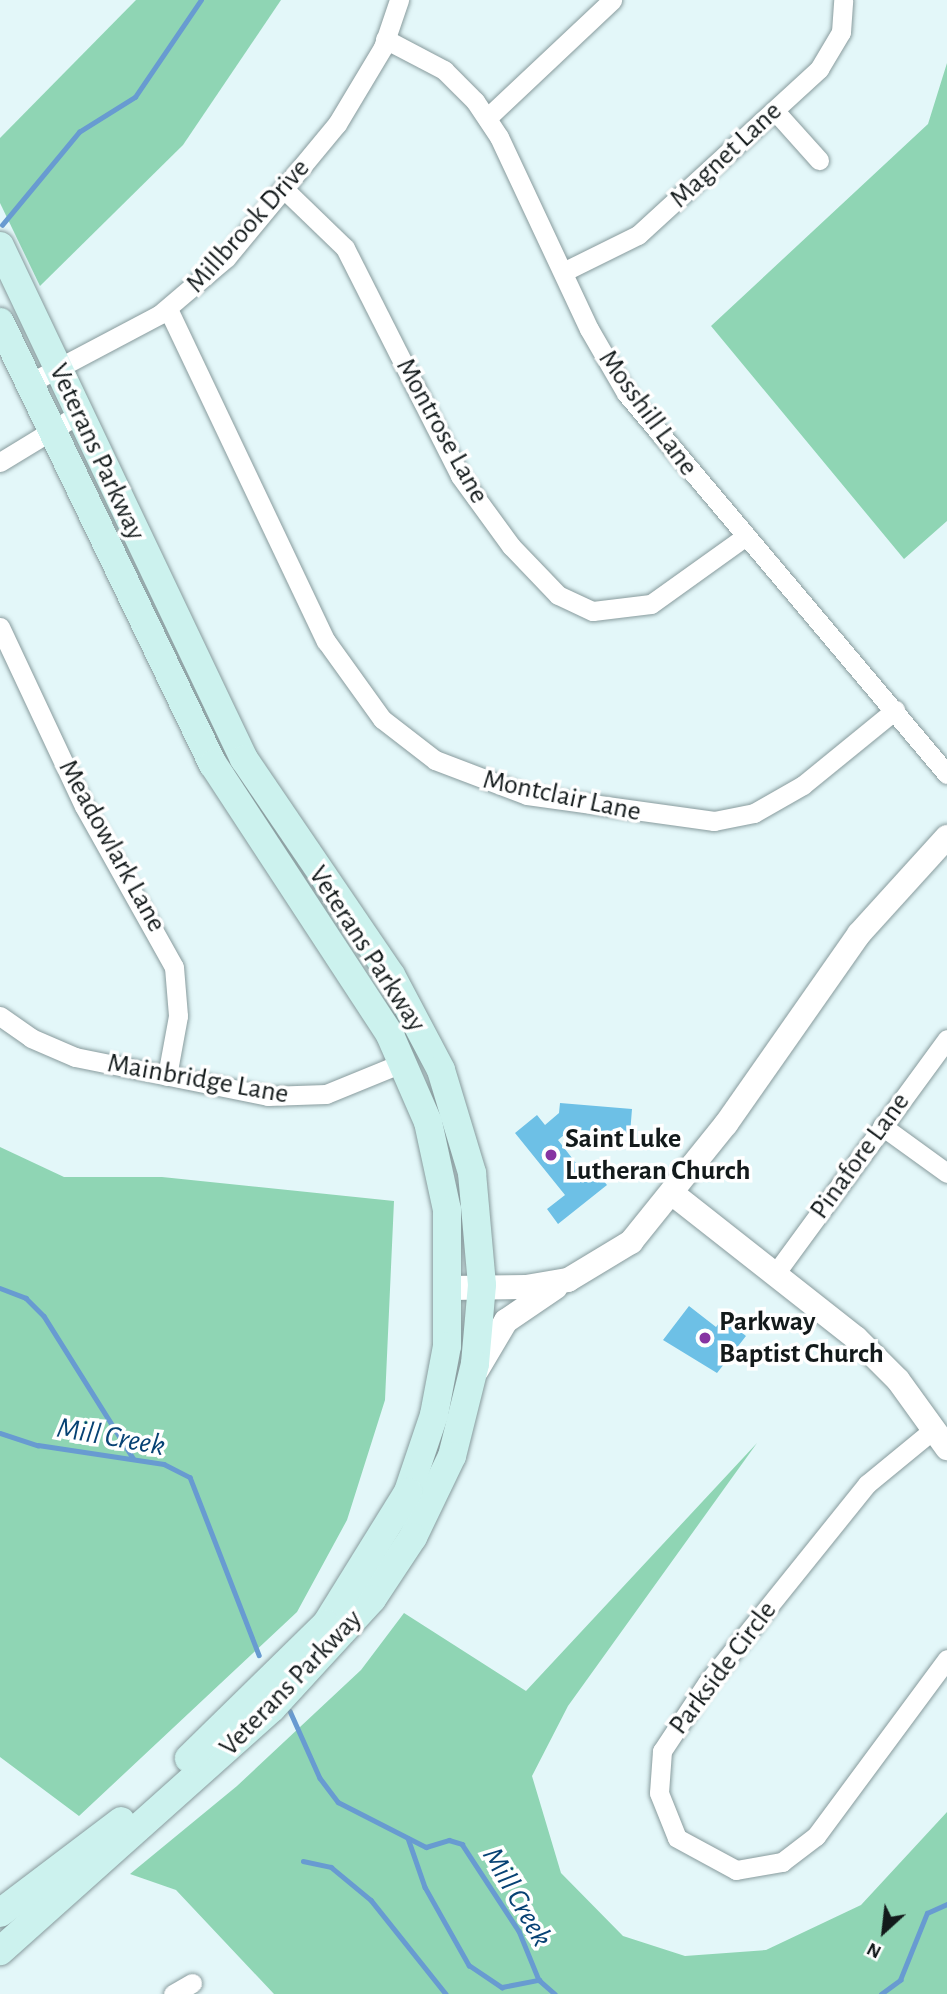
<!DOCTYPE html>
<html>
<head>
<meta charset="utf-8">
<style>
	body { margin:0 }
	#map { position:relative; width:947px; height:1994px; overflow:hidden; background:#e3f7f9; font-family:"Alegreya Sans",sans-serif }
	div>[style] { position:absolute }
	.green>* { inset:0; background:#8fd5b4 }
	.stream>* { height:4.5px; margin:-2.25px; padding:0 2.25px; transform-origin:2.25px; border-radius:2.25px; background:#689bd1 }
	.building>* { inset:0; background:#6dc0e6 }
	.roads { filter:drop-shadow(0 0 2px #889b9d) drop-shadow(0 0 2px #889b9d) }
	.minor>* { height:19px; margin:-9.5px; padding:0 9.5px; transform-origin:9.5px; border-radius:9.5px; background:#fff }
	.tertiary>* { height:24px; margin:-12px; padding:0 12px; transform-origin:12px; border-radius:12px; background:#fff }
	.secondary>* { height:28px; margin:-14px; padding:0 14px; transform-origin:14px; border-radius:14px; background:#ccf2ee }
	.dots>* { width:19px; height:19px; translate:-50% -50%; box-sizing:border-box; border:4px solid #fff; border-radius:50% }
	span { translate:-50% -50%; white-space:nowrap; text-align:center; line-height:1.15; -webkit-text-stroke:7px #fff; paint-order:stroke }
	.street-label { font-size:28px; color:#131a1b }
	.poi-label { font-size:28px; color:#131a1b; font-weight:700 }
	.left { translate:0 -50%; text-align:left }
	.water-label { font-size:30px; color:#074274; font-style:italic }
	.north { position:absolute; left:849px; top:1896px; width:70px; height:70px; -webkit-text-stroke:5px #fff; paint-order:stroke; rotate:207deg; font-size:19px; font-weight:700; line-height:28px; text-align:center; color:#131a1b }
	.north::after { content:''; display:block; margin:auto; width:24px; height:32px; background:#131a1b; clip-path:polygon(50% 0,100% 100%,50% 72%,0 100%) }
</style>
</head>
<body>
<div id="map">
	<div class="green">
		<i style="clip-path:polygon(136px 0,281px 0,183px 145px,40px 286px,0 203px,0 138px)"></i>
		<i style="clip-path:polygon(947px 63px,947px 521px,904px 559px,711px 326px,928px 124px)"></i>
		<i style="clip-path:polygon(0 1147px,64px 1177px,162px 1177px,394px 1201px,385px 1400px,347px 1520px,297px 1612px,79px 1816px,0 1757px)"></i>
		<i style="clip-path:polygon(757px 1443px,568px 1706px,532px 1776px,561px 1873px,623px 1936px,685px 1956px,766px 1950px,861px 1905px,947px 1812px,947px 1994px,274px 1994px,176px 1890px,130px 1874px,237px 1786px,361px 1670px,404px 1613px,526px 1691px)"></i>
	</div>
	<div class="stream">
		<i style="left:2px;top:225px;width:121px;rotate:-50.4deg"></i>
		<i style="left:79px;top:132px;width:66px;rotate:-32deg"></i>
		<i style="left:135px;top:97px;width:117px;rotate:-55.8deg"></i>
		<i style="left:0;top:1288px;width:28px;rotate:21deg"></i>
		<i style="left:26px;top:1298px;width:25px;rotate:45deg"></i>
		<i style="left:44px;top:1316px;width:168px;rotate:57.9deg"></i>
		<i style="left:0;top:1433px;width:40px;rotate:18deg"></i>
		<i style="left:38px;top:1445px;width:127px;rotate:8.6deg"></i>
		<i style="left:164px;top:1464px;width:29px;rotate:27deg"></i>
		<i style="left:190px;top:1477px;width:191px;rotate:68.8deg"></i>
		<i style="left:290px;top:1711px;width:73px;rotate:65.9deg"></i>
		<i style="left:320px;top:1778px;width:30px;rotate:53deg"></i>
		<i style="left:338px;top:1802px;width:99px;rotate:27.1deg"></i>
		<i style="left:426px;top:1847px;width:24px;rotate:-17deg"></i>
		<i style="left:449px;top:1840px;width:14px;rotate:17deg"></i>
		<i style="left:462px;top:1844px;width:104px;rotate:56.8deg"></i>
		<i style="left:519px;top:1931px;width:53px;rotate:67.8deg"></i>
		<i style="left:539px;top:1980px;width:21px;rotate:41deg"></i>
		<i style="left:408px;top:1838px;width:52px;rotate:70.9deg"></i>
		<i style="left:425px;top:1887px;width:90px;rotate:60.6deg"></i>
		<i style="left:469px;top:1965px;width:40px;rotate:34deg"></i>
		<i style="left:502px;top:1987px;width:38px;rotate:-11deg"></i>
		<i style="left:303px;top:1861px;width:29px;rotate:12deg"></i>
		<i style="left:331px;top:1867px;width:52px;rotate:39.5deg"></i>
		<i style="left:371px;top:1900px;width:120px;rotate:51.4deg"></i>
		<i style="left:881px;top:1994px;width:24px;rotate:-36deg"></i>
		<i style="left:900px;top:1980px;width:72px;rotate:-68.1deg"></i>
		<i style="left:927px;top:1913px;width:22px;rotate:-24deg"></i>
	</div>
	<div class="building">
		<i style="clip-path:polygon(560px 1103px,632px 1109px,630px 1134px,571px 1129px,558px 1140px,586px 1176px,594px 1169px,607px 1185px,558px 1224px,547px 1209px,565px 1195px,515px 1133px,537px 1115px,545px 1125px,559px 1113px)"></i>
		<i style="clip-path:polygon(689px 1306px,716px 1327px,723px 1318px,746px 1336px,717px 1373px,663px 1340px)"></i>
	</div>
	<div class="roads">
		<div class="minor">
			<i style="left:385px;top:39px;width:67px;rotate:27.7deg"></i>
			<i style="left:444px;top:70px;width:44px;rotate:45deg"></i>
			<i style="left:475px;top:101px;width:43px;rotate:56.3deg"></i>
			<i style="left:499px;top:137px;width:212px;rotate:64.9deg"></i>
			<i style="left:589px;top:329px;width:74px;rotate:60deg"></i>
			<i style="left:626px;top:393px;width:498px;rotate:49.9deg"></i>
			<i style="left:775px;top:111px;width:66px;rotate:48.1deg"></i>
			<i style="left:487px;top:118px;width:172px;rotate:-43.3deg"></i>
			<i style="left:285px;top:190px;width:83px;rotate:44deg"></i>
			<i style="left:345px;top:248px;width:255px;rotate:63.2deg"></i>
			<i style="left:460px;top:476px;width:87px;rotate:53.9deg"></i>
			<i style="left:511px;top:546px;width:68px;rotate:46.2deg"></i>
			<i style="left:558px;top:595px;width:38px;rotate:25deg"></i>
			<i style="left:593px;top:611px;width:58px;rotate:-6.9deg"></i>
			<i style="left:651px;top:604px;width:117px;rotate:-35.6deg"></i>
			<i style="left:563px;top:272px;width:84px;rotate:-26.3deg"></i>
			<i style="left:638px;top:235px;width:246px;rotate:-42.5deg"></i>
			<i style="left:819px;top:69px;width:43px;rotate:-59.3deg"></i>
			<i style="left:841px;top:32px;width:32px;rotate:-86deg"></i>
			<i style="left:168px;top:309px;width:368px;rotate:64.6deg"></i>
			<i style="left:326px;top:641px;width:96px;rotate:54.3deg"></i>
			<i style="left:382px;top:719px;width:67px;rotate:37.7deg"></i>
			<i style="left:435px;top:760px;width:98px;rotate:20.8deg"></i>
			<i style="left:527px;top:795px;width:189px;rotate:7.9deg"></i>
			<i style="left:714px;top:821px;width:41px;rotate:-11.3deg"></i>
			<i style="left:754px;top:813px;width:56px;rotate:-29.7deg"></i>
			<i style="left:803px;top:785px;width:119px;rotate:-39.2deg"></i>
			<i style="left:28px;top:384px;width:149px;rotate:-27.9deg"></i>
			<i style="left:160px;top:314px;width:87px;rotate:-40.3deg"></i>
			<i style="left:226px;top:258px;width:174px;rotate:-50.4deg"></i>
			<i style="left:337px;top:124px;width:90px;rotate:-59.1deg"></i>
			<i style="left:383px;top:47px;width:50px;rotate:-71.2deg"></i>
			<i style="left:0;top:462px;width:92px;rotate:-31.3deg"></i>
			<i style="left:0;top:627px;width:198px;rotate:64.9deg"></i>
			<i style="left:84px;top:806px;width:184px;rotate:60.8deg"></i>
			<i style="left:174px;top:967px;width:49px;rotate:85.3deg"></i>
			<i style="left:178px;top:1016px;width:61px;rotate:100.4deg"></i>
			<i style="left:0;top:1016px;width:38px;rotate:35deg"></i>
			<i style="left:31px;top:1038px;width:48px;rotate:23.4deg"></i>
			<i style="left:75px;top:1057px;width:197px;rotate:11.4deg"></i>
			<i style="left:268px;top:1096px;width:58px;rotate:-2deg"></i>
			<i style="left:326px;top:1094px;width:82px;rotate:-22.2deg"></i>
			<i style="left:882px;top:1126px;width:80px;rotate:35.9deg"></i>
			<i style="left:775px;top:1274px;width:291px;rotate:-53.8deg"></i>
			<i style="left:934px;top:1429px;width:87px;rotate:140.6deg"></i>
			<i style="left:867px;top:1484px;width:255px;rotate:128.8deg"></i>
			<i style="left:707px;top:1683px;width:82px;rotate:123.5deg"></i>
			<i style="left:662px;top:1751px;width:42px;rotate:94.1deg"></i>
			<i style="left:659px;top:1793px;width:48px;rotate:68.2deg"></i>
			<i style="left:677px;top:1838px;width:67px;rotate:28.5deg"></i>
			<i style="left:736px;top:1870px;width:47px;rotate:-9.9deg"></i>
			<i style="left:782px;top:1862px;width:43px;rotate:-37.4deg"></i>
			<i style="left:816px;top:1836px;width:220px;rotate:-53.5deg"></i>
			<i style="left:173px;top:1994px;width:22px;rotate:-30deg"></i>
		</div>
		<div class="tertiary">
			<i style="left:673px;top:1194px;width:233px;rotate:38.2deg"></i>
			<i style="left:856px;top:1338px;width:59px;rotate:45deg"></i>
			<i style="left:898px;top:1380px;width:84px;rotate:54.2deg"></i>
			<i style="left:450px;top:1288px;width:76px;rotate:-0.8deg"></i>
			<i style="left:526px;top:1287px;width:43px;rotate:-9.5deg"></i>
			<i style="left:568px;top:1280px;width:74px;rotate:-31.1deg"></i>
			<i style="left:631px;top:1242px;width:151px;rotate:-51.2deg"></i>
			<i style="left:726px;top:1124px;width:232px;rotate:-55deg"></i>
			<i style="left:859px;top:934px;width:131px;rotate:-47.8deg"></i>
			<i style="left:477px;top:1370px;width:57px;rotate:-59.4deg"></i>
			<i style="left:506px;top:1321px;width:60px;rotate:-34.2deg"></i>
		</div>
		<div class="secondary">
			<i style="left:0;top:246px;width:568px;rotate:64.56deg"></i>
			<i style="left:244px;top:759px;width:261px;rotate:55.8deg"></i>
			<i style="left:391px;top:975px;width:107px;rotate:62.2deg"></i>
			<i style="left:441px;top:1070px;width:108px;rotate:73.2deg"></i>
			<i style="left:472px;top:1173px;width:112px;rotate:84.9deg"></i>
			<i style="left:482px;top:1285px;width:79px;rotate:95.1deg"></i>
			<i style="left:475px;top:1364px;width:95px;rotate:104deg"></i>
			<i style="left:452px;top:1456px;width:90px;rotate:115.7deg"></i>
			<i style="left:413px;top:1537px;width:74px;rotate:123.5deg"></i>
			<i style="left:372px;top:1599px;width:148px;rotate:132.5deg"></i>
			<i style="left:272px;top:1708px;width:365px;rotate:138.2deg"></i>
			<i style="left:0;top:322px;width:491px;rotate:64.3deg"></i>
			<i style="left:213px;top:764px;width:324px;rotate:56.8deg"></i>
			<i style="left:390px;top:1035px;width:95px;rotate:66.4deg"></i>
			<i style="left:428px;top:1122px;width:90px;rotate:77.8deg"></i>
			<i style="left:447px;top:1210px;width:136px;rotate:90deg"></i>
			<i style="left:447px;top:1346px;width:70px;rotate:100.7deg"></i>
			<i style="left:434px;top:1415px;width:81px;rotate:108.7deg"></i>
			<i style="left:408px;top:1492px;width:155px;rotate:121.8deg"></i>
			<i style="left:326px;top:1624px;width:192px;rotate:135.6deg"></i>
			<i style="left:0;top:1913px;width:152px;rotate:-37.2deg"></i>
		</div>
	</div>
	<div class="dots">
		<i style="left:551px;top:1155px;background:#8734a2"></i>
		<i style="left:705px;top:1338px;background:#8734a2"></i>
	</div>
	<div class="street-label">
		<span style="left:726px;top:155px;rotate:-43deg">Magnet Lane</span>
		<span style="left:248px;top:226px;rotate:-48deg">Millbrook Drive</span>
		<span style="left:648px;top:413px;rotate:54deg">Mosshill Lane</span>
		<span style="left:442px;top:431px;rotate:61deg">Montrose Lane</span>
		<span style="left:97px;top:452px;rotate:65deg">Veterans Parkway</span>
		<span style="left:562px;top:796px;rotate:12deg">Montclair Lane</span>
		<span style="left:112px;top:846px;rotate:61deg">Meadowlark Lane</span>
		<span style="left:367px;top:949px;rotate:57deg">Veterans Parkway</span>
		<span style="left:198px;top:1079px;rotate:10deg">Mainbridge Lane</span>
		<span style="left:860px;top:1156px;rotate:-54deg">Pinafore Lane</span>
		<span style="left:723px;top:1668px;rotate:-53deg">Parkside Circle</span>
		<span style="left:291px;top:1683px;rotate:-46deg">Veterans Parkway</span>
	</div>
	<div class="poi-label">
		<span class="left" style="left:565px;top:1155px">Saint Luke<br>Lutheran Church</span>
		<span class="left" style="left:719px;top:1338px">Parkway<br>Baptist Church</span>
	</div>
	<div class="water-label">
		<span style="left:111px;top:1437px;rotate:10deg">Mill Creek</span>
		<span style="left:517px;top:1897px;rotate:60deg">Mill Creek</span>
	</div>
	<div class="north">N</div>
</div>
</body>
</html>
